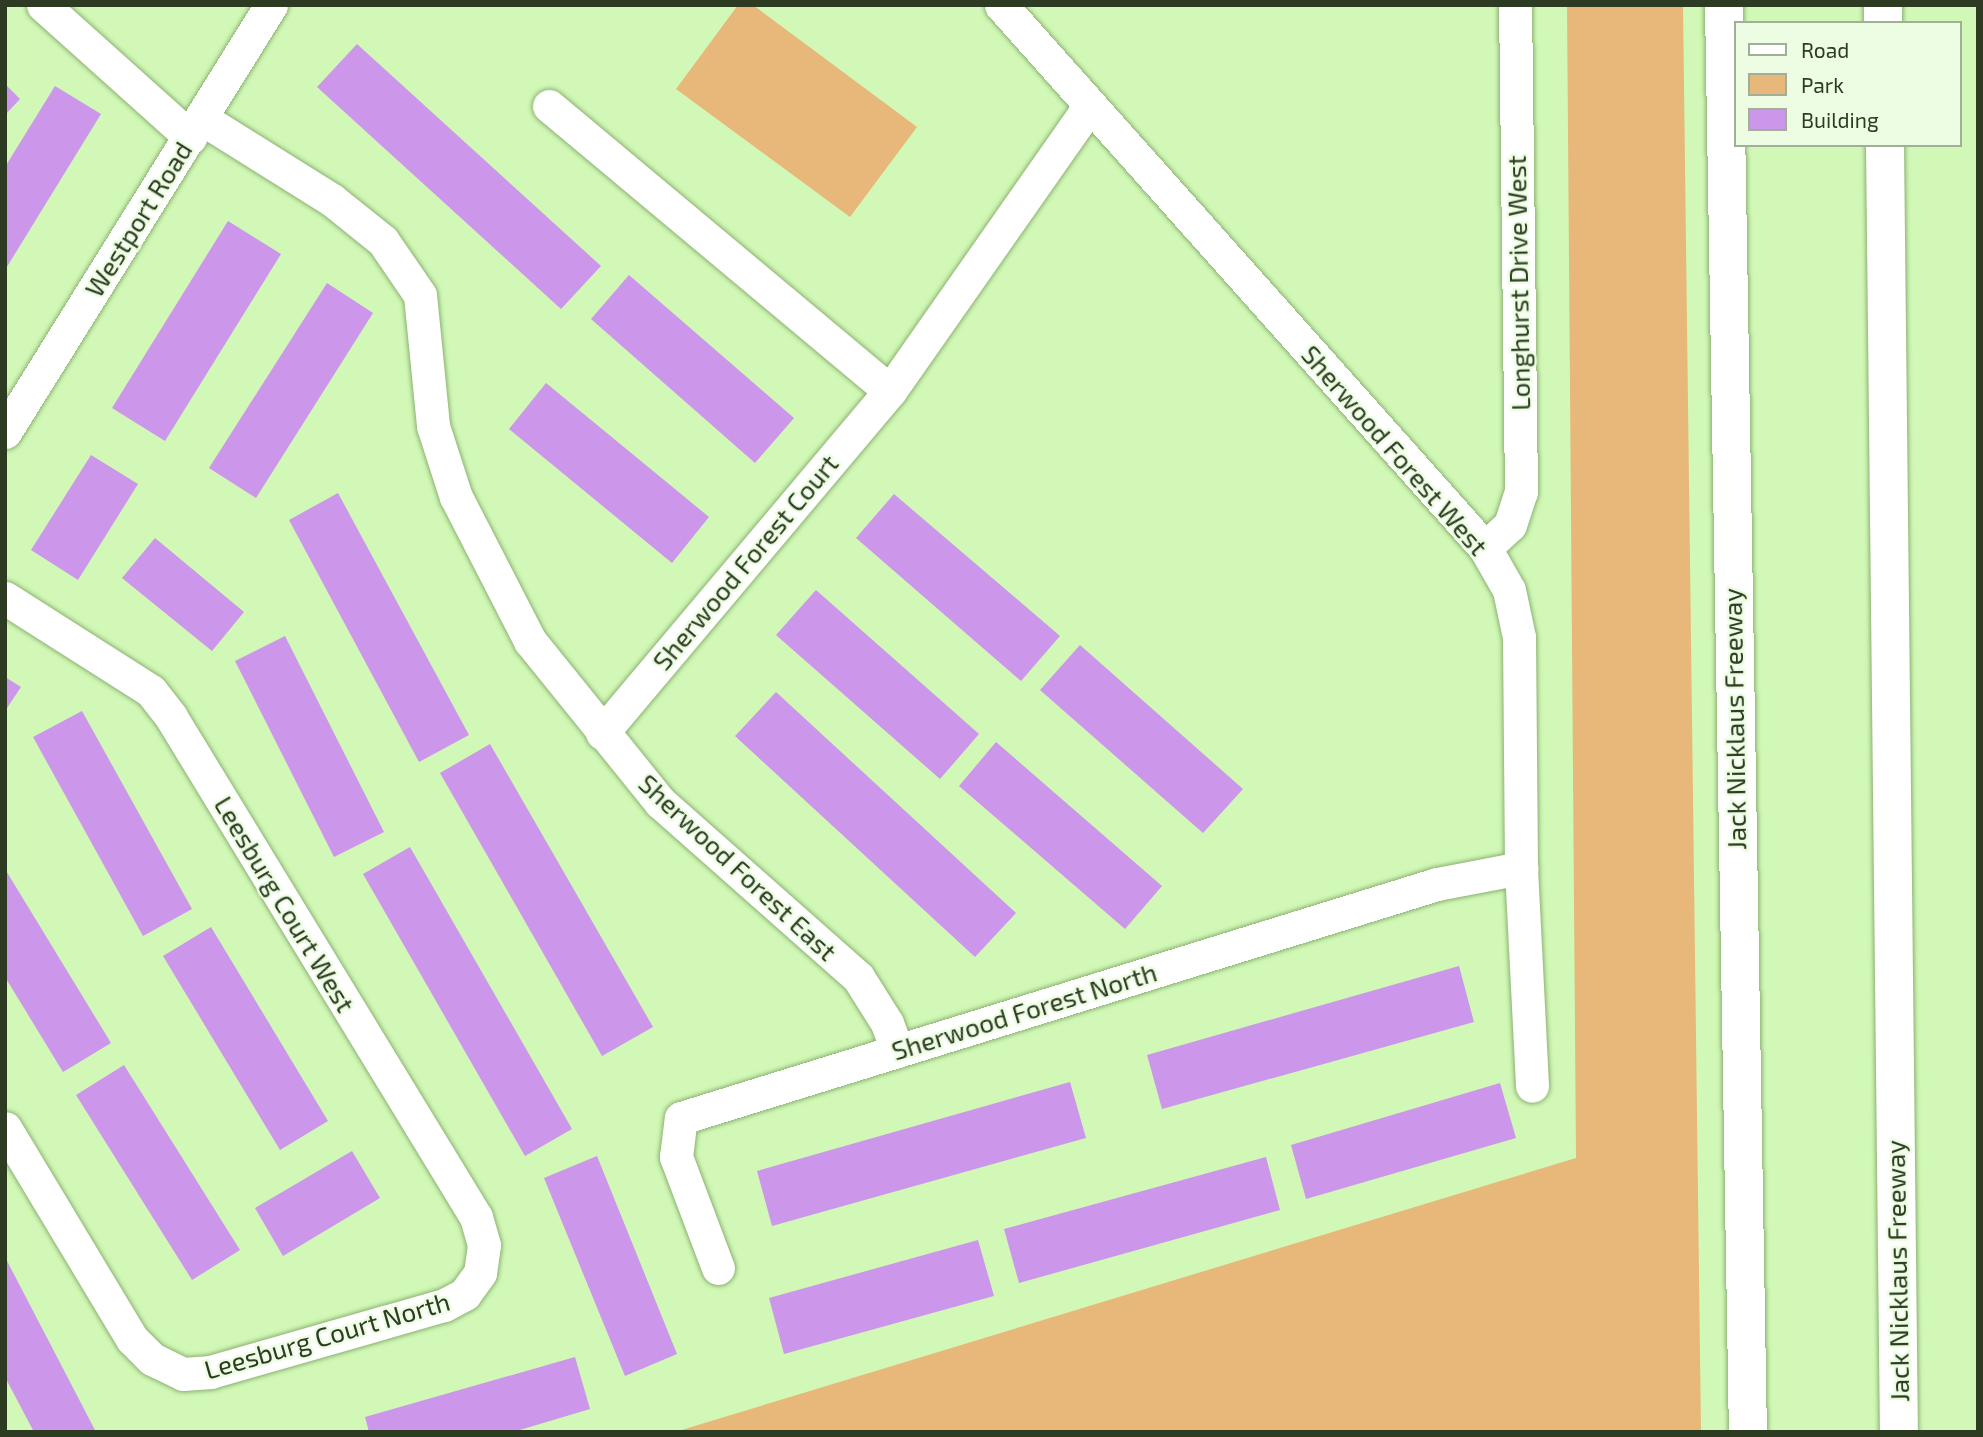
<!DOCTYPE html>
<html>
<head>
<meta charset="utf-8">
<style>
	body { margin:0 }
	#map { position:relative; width:1983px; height:1437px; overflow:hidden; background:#d1f8b6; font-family:"Exo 2",sans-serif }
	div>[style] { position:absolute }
	.green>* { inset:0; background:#e7b87a }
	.building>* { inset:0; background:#cc96ea }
	.roads { filter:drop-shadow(0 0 2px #8cb172) drop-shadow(0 0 2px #8cb172) }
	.street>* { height:33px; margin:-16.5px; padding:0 16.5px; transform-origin:16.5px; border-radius:16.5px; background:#fff }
	.highway>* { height:38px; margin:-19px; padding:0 19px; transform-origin:19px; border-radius:19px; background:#fff }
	span { translate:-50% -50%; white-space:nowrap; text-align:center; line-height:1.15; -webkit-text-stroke:5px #edfde3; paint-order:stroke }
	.street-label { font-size:26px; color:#2c3b21 }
	.frame { position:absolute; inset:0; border:7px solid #2c3b21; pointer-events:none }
	.legend { position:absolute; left:1734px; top:21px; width:228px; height:126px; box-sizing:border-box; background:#edfde3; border:2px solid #a0af95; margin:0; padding:9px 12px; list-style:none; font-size:21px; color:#2c3b21 }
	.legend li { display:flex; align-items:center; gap:14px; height:35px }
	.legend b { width:35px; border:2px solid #a0af95 }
</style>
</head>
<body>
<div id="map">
	<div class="green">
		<i style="clip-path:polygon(738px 5px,753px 5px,917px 127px,850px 217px,676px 89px)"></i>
		<i style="clip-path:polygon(1567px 5px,1683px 5px,1701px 1432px,675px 1432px,1576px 1158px)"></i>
	</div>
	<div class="building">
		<i style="clip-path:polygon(357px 44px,601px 266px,561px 309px,317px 87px)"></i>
		<i style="clip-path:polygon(5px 84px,20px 99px,5px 115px)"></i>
		<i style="clip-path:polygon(55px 86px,101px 114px,5px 270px,5px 167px)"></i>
		<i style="clip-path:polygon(228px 221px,281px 254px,165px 441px,112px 408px)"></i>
		<i style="clip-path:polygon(629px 275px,794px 418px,755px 463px,591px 319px)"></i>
		<i style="clip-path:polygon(327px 283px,373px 313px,256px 498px,209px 468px)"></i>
		<i style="clip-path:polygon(546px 383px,709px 517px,672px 563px,509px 429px)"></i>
		<i style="clip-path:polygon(91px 455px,138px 484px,78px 580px,31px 550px)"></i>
		<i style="clip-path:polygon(338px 493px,469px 735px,419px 762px,289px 520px)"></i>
		<i style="clip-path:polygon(894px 494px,1060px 636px,1021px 681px,856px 538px)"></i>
		<i style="clip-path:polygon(155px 538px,244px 612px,212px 651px,122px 578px)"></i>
		<i style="clip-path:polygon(816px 590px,979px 734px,940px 779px,776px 635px)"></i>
		<i style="clip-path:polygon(285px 636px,384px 832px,334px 857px,235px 661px)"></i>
		<i style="clip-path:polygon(1080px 645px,1243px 789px,1203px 833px,1040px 690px)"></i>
		<i style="clip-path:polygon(5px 677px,21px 687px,5px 711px)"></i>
		<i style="clip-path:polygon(776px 692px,1016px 913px,975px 957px,735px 736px)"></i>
		<i style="clip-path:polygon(82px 711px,192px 909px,143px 936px,33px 737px)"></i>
		<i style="clip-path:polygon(996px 742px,1162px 886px,1125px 929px,959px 786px)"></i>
		<i style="clip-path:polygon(490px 744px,653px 1027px,602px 1056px,440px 773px)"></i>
		<i style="clip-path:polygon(410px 847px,572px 1129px,525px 1156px,363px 874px)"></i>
		<i style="clip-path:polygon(5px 869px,111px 1043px,63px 1072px,5px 977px)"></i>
		<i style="clip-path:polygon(211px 927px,328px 1121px,280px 1150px,163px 956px)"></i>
		<i style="clip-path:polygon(1459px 966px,1474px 1022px,1162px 1109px,1147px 1055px)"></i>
		<i style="clip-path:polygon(124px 1065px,240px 1250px,192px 1280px,76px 1095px)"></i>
		<i style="clip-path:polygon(1070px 1082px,1086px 1138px,772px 1226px,757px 1171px)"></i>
		<i style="clip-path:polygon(1500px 1083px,1516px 1138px,1306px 1199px,1291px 1145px)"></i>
		<i style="clip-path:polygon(352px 1151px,380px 1198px,283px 1256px,255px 1208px)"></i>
		<i style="clip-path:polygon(597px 1156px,677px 1354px,625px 1376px,544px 1178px)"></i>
		<i style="clip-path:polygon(1266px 1157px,1280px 1210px,1019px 1283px,1004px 1229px)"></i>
		<i style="clip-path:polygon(978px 1240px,994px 1296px,784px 1354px,769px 1298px)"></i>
		<i style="clip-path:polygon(5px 1257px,96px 1432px,34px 1432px,5px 1377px)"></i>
		<i style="clip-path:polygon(575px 1357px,590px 1409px,513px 1432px,369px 1432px,365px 1417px)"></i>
	</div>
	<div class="roads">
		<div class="street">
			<i style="left:43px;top:5px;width:198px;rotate:41.9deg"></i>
			<i style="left:1001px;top:5px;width:727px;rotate:48.29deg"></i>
			<i style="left:1485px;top:548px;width:48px;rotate:60.3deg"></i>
			<i style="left:1509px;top:590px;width:48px;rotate:78deg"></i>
			<i style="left:1519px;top:637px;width:231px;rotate:89.5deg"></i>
			<i style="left:1521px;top:868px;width:218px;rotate:87.1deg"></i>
			<i style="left:549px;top:106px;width:444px;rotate:39.9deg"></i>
			<i style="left:201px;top:118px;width:155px;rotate:32deg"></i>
			<i style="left:332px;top:200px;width:65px;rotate:38.8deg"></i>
			<i style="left:383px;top:241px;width:65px;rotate:55.6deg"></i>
			<i style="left:420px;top:295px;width:132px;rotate:84.3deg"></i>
			<i style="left:433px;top:426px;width:75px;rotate:72.1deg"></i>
			<i style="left:456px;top:497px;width:162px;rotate:62.8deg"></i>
			<i style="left:530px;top:641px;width:207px;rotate:51.1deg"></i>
			<i style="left:660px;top:802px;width:264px;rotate:41.5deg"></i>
			<i style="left:858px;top:977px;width:54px;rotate:57.8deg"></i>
			<i style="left:887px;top:1023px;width:30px;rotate:70deg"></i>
			<i style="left:5px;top:432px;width:503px;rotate:-58.08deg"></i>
			<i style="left:1485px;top:548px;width:34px;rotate:-43deg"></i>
			<i style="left:1510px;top:525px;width:35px;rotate:-72deg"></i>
			<i style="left:1521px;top:492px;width:487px;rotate:-90.7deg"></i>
			<i style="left:5px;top:598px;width:173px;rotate:32.5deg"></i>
			<i style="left:151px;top:691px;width:33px;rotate:52deg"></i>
			<i style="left:171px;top:717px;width:586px;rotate:58.62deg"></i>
			<i style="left:476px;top:1217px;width:29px;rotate:74deg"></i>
			<i style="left:484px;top:1245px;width:28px;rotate:98deg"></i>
			<i style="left:480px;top:1273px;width:26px;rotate:126deg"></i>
			<i style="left:465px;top:1294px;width:24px;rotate:152deg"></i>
			<i style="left:444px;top:1305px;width:242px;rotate:164deg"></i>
			<i style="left:211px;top:1372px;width:28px;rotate:176deg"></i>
			<i style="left:183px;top:1374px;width:34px;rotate:-154deg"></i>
			<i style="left:152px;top:1359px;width:28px;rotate:-135deg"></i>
			<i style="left:132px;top:1339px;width:246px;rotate:-121deg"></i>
			<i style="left:602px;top:733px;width:447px;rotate:-49.9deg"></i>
			<i style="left:890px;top:391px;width:349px;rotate:-55deg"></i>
			<i style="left:718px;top:1268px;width:119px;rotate:-110.7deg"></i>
			<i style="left:676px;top:1157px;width:39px;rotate:-83deg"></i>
			<i style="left:681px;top:1118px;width:791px;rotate:-17.2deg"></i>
			<i style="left:1437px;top:884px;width:86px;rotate:-10.8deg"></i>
		</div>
		<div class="highway">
			<i style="left:1724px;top:5px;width:1427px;rotate:89.04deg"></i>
			<i style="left:1883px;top:5px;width:18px;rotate:90deg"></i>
			<i style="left:1885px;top:145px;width:1287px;rotate:89.38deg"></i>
		</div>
	</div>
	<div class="street-label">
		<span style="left:138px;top:219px;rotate:-58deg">Westport Road</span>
		<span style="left:1518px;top:283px;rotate:-91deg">Longhurst Drive West</span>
		<span style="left:1395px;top:450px;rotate:49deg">Sherwood Forest West</span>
		<span style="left:745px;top:562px;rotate:-50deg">Sherwood Forest Court</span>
		<span style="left:1734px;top:719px;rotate:-91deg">Jack Nicklaus Freeway</span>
		<span style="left:738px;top:867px;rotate:43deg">Sherwood Forest East</span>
		<span style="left:285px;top:904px;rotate:59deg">Leesburg Court West</span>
		<span style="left:1024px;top:1011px;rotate:-17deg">Sherwood Forest North</span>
		<span style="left:1897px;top:1271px;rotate:-91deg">Jack Nicklaus Freeway</span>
		<span style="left:327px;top:1335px;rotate:-16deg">Leesburg Court North</span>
	</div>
	<div class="frame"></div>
	<ul class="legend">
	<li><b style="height:9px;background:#fff"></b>Road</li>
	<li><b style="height:19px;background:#e7b87a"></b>Park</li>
	<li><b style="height:19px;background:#cc96ea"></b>Building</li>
	</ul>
</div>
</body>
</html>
